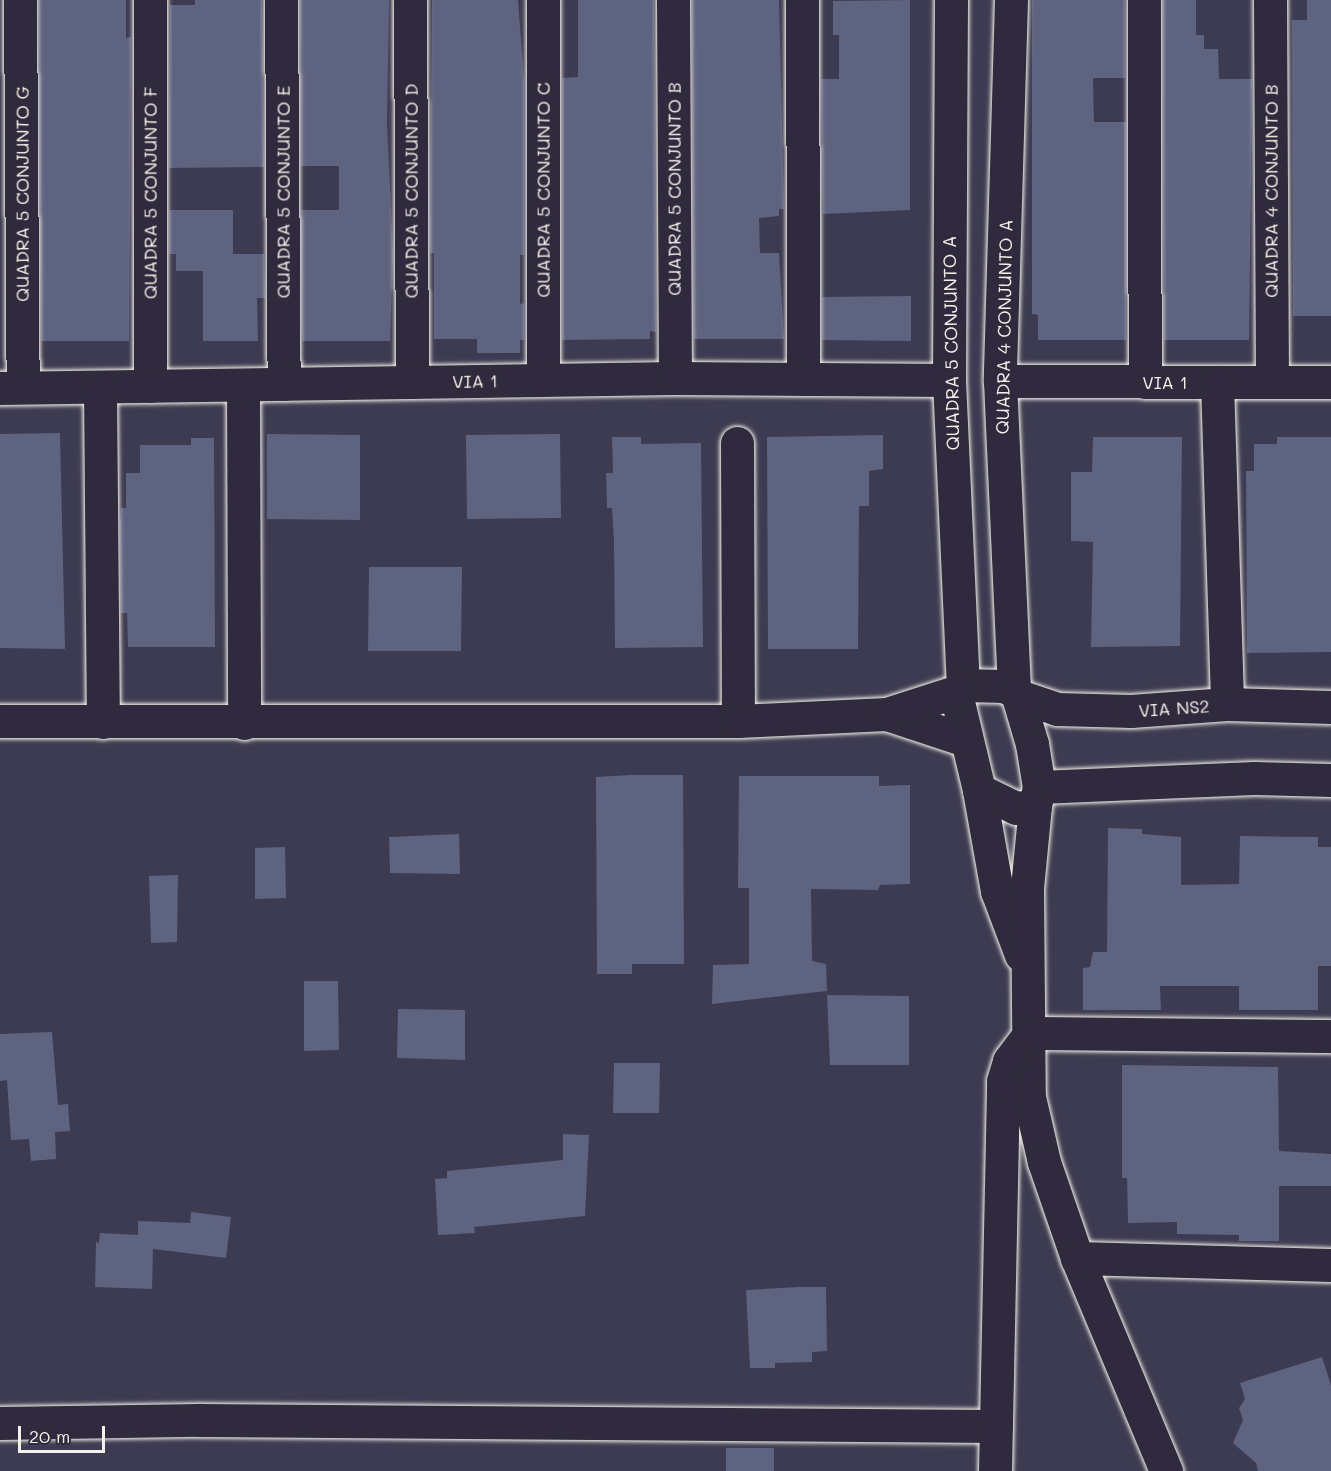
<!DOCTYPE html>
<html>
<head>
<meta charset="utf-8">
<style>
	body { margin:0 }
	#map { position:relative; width:1331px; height:1471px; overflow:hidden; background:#3d3b51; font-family:Mali,sans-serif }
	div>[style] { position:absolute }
	.building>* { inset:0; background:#5e6380 }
	.roads { filter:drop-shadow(0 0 2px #f4f1e8) drop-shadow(0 0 2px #f4f1e8) }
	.minor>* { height:33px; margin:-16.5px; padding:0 16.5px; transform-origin:16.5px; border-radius:16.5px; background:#2f2a3d }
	span { translate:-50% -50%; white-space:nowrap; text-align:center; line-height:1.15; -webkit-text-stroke:5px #2f2a3d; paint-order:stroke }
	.street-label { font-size:18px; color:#f4f1e8 }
	.scale { position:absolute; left:18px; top:1426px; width:87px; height:27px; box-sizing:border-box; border:3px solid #f4f1e8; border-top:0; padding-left:8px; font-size:18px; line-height:21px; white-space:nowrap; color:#f4f1e8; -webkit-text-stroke:4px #2f2a3d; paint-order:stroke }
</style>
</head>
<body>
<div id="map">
	<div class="building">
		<i style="clip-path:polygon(39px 0,126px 0,126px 38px,131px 37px,129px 341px,41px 341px)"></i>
		<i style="clip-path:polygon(195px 0,262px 0,264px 167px,169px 168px,170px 5px,195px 5px)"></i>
		<i style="clip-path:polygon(300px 0,389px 0,387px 123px,393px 255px,390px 341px,302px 341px,301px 210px,339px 210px,339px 166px,301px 166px)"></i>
		<i style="clip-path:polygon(432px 0,518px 0,524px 80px,524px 255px,520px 255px,520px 304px,524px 303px,524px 340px,520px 340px,520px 353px,477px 353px,477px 339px,434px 339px,434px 253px,430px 253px,430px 227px)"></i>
		<i style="clip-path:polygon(578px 0,654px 0,656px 332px,650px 331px,650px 339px,562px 340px,562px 78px,578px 77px)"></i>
		<i style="clip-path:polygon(692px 0,779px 0,784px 209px,779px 209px,779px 216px,759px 218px,760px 253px,779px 253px,784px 339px,694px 339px)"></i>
		<i style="clip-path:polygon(910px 0,910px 210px,823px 214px,821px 79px,839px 79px,839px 35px,833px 35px,833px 1px)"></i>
		<i style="clip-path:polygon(1032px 0,1125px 0,1125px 78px,1093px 78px,1094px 122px,1126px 122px,1126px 340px,1038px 340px,1038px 315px,1032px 314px)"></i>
		<i style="clip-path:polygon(1163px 0,1196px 0,1196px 35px,1204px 35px,1204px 49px,1218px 49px,1219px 79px,1252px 79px,1249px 340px,1164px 340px)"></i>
		<i style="clip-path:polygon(1307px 0,1331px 0,1331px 316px,1293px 316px,1292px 20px,1307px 20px)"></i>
		<i style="clip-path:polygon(169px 210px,233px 210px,233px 254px,264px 254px,265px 298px,257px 298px,258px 341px,203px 341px,203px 271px,176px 271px,176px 254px,169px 254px)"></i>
		<i style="clip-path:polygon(911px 296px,911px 341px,822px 340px,822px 297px)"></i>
		<i style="clip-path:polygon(60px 433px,65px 649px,0 648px,0 434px)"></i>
		<i style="clip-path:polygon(267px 434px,360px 435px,360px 520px,267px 519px)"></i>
		<i style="clip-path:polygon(560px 434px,561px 518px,467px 519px,466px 435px)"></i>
		<i style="clip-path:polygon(883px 435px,883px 469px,869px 471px,869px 506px,859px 506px,858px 649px,768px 649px,767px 437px)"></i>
		<i style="clip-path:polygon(612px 437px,641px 437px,641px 444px,701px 443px,703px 647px,615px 648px,614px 542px,612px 508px,607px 508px,606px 473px,613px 473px)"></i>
		<i style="clip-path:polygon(1093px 437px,1182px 437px,1180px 646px,1091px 647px,1093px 542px,1071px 541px,1071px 472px,1092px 472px)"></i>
		<i style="clip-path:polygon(1277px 437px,1331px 437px,1331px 652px,1247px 653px,1246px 471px,1254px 471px,1254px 444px,1277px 444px)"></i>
		<i style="clip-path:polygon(191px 438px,214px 438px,215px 647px,128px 647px,127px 613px,121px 613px,120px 525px,121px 508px,126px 508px,126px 473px,140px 473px,140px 445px,191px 445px)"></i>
		<i style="clip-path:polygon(369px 567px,462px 567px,461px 651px,368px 651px)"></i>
		<i style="clip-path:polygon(631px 775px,683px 775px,684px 964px,632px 964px,632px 974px,597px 974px,596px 777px)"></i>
		<i style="clip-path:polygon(739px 776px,879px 776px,879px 786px,910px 785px,910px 884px,880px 885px,878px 890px,811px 889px,812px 961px,826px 964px,827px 991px,712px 1004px,713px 965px,749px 964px,749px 888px,738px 888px)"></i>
		<i style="clip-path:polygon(1108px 828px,1142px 829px,1142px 834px,1181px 837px,1181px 885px,1239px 884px,1240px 836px,1318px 837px,1318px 847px,1331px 847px,1331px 966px,1318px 966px,1318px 1010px,1239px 1010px,1239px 986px,1160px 986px,1161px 1010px,1083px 1010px,1083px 968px,1090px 967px,1093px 952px,1107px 952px)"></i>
		<i style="clip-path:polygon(459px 834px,460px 874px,390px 873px,389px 837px)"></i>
		<i style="clip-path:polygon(285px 847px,286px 898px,255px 899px,255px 848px)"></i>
		<i style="clip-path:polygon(178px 875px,177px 942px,151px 943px,149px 876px)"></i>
		<i style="clip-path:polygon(304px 981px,338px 981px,339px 1050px,304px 1051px)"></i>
		<i style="clip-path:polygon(827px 995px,909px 996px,909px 1065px,830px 1065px)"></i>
		<i style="clip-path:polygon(398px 1009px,465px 1010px,465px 1060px,397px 1058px)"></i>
		<i style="clip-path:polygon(52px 1032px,58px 1105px,68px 1104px,70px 1131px,55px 1132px,56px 1159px,31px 1161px,29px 1139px,11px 1140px,7px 1080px,0 1081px,0 1034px)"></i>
		<i style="clip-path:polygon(614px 1063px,660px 1063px,659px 1113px,613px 1113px)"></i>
		<i style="clip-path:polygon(1122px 1065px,1278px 1067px,1279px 1151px,1331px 1154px,1331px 1186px,1279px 1186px,1279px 1241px,1239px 1241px,1239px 1235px,1177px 1234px,1177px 1222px,1128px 1223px,1127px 1178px,1122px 1178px)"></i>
		<i style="clip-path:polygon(563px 1134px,589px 1135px,585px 1216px,474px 1227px,475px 1233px,438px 1235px,435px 1179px,447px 1178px,447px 1171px,563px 1160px)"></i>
		<i style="clip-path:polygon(191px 1212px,231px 1217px,226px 1258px,153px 1249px,152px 1289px,95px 1287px,96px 1242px,99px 1243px,100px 1233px,138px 1235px,138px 1221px,190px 1223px)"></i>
		<i style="clip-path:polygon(799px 1287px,826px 1287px,827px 1351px,812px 1352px,812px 1362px,775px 1363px,775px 1368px,750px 1368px,746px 1290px)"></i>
		<i style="clip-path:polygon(1322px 1357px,1331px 1385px,1331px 1471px,1258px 1471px,1256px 1463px,1233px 1443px,1243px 1420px,1239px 1408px,1245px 1399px,1240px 1383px)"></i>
		<i style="clip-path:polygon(726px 1448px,774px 1448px,774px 1471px,726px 1471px)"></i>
	</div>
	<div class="roads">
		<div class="minor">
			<i style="left:20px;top:0;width:387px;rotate:89.6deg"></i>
			<i style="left:281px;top:0;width:384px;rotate:89.6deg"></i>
			<i style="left:410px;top:0;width:382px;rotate:89.7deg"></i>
			<i style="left:673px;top:0;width:378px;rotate:89.7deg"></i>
			<i style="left:802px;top:0;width:379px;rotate:89.8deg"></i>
			<i style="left:951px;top:0;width:380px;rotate:90.3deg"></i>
			<i style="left:949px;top:380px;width:305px;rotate:87.4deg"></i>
			<i style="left:1011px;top:0;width:381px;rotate:91.7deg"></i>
			<i style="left:1000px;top:381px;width:310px;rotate:87.4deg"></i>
			<i style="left:1144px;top:0;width:382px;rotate:89.9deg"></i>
			<i style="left:1270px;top:0;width:382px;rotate:89.7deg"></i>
			<i style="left:543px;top:380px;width:380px;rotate:-90deg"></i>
			<i style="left:1000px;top:381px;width:331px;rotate:0.2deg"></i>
			<i style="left:1217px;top:382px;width:322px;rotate:88.2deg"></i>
			<i style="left:243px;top:385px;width:338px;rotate:89.8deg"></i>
			<i style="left:150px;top:386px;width:386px;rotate:-90deg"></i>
			<i style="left:0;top:388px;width:675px;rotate:-0.85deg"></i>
			<i style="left:675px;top:378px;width:274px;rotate:0.4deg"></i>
			<i style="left:100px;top:388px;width:334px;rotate:89.5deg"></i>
			<i style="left:737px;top:443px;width:278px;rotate:89.8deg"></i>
			<i style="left:963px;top:685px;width:41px;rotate:1.4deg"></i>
			<i style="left:1004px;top:686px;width:15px;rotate:28deg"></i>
			<i style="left:1017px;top:693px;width:53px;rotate:73.6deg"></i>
			<i style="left:1032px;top:744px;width:44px;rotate:80.8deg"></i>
			<i style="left:1039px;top:787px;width:19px;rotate:102deg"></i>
			<i style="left:1035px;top:806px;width:19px;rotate:174deg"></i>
			<i style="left:1016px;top:808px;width:41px;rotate:-154.1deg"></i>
			<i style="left:979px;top:790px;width:95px;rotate:-103.4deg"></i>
			<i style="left:957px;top:698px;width:14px;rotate:-65deg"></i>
			<i style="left:1019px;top:696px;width:40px;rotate:18.9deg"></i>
			<i style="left:1057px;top:709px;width:74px;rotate:1.5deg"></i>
			<i style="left:1131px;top:711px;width:96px;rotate:-4.2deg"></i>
			<i style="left:1227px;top:704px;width:104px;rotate:1.7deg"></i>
			<i style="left:887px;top:714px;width:82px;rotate:18.4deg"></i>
			<i style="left:0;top:721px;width:738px"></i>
			<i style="left:738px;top:721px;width:149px;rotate:-2.7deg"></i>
			<i style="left:887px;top:714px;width:75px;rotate:-17.9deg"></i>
			<i style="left:1039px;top:787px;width:215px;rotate:-2.4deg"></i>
			<i style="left:1254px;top:778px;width:77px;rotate:1.5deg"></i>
			<i style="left:979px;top:790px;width:103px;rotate:79.9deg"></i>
			<i style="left:997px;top:891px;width:68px;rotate:69.4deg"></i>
			<i style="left:1035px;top:806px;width:82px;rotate:95.6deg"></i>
			<i style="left:1027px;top:888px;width:209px;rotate:89.5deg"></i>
			<i style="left:1029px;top:1097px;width:67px;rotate:77deg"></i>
			<i style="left:1044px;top:1162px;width:102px;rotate:71deg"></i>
			<i style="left:1077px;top:1258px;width:231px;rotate:67.3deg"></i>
			<i style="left:1077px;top:1258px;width:254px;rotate:1.6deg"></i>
			<i style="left:0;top:1423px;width:199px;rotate:-0.9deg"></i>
			<i style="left:199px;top:1420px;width:797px;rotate:0.43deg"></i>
			<i style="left:995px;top:1471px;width:390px;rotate:-88.8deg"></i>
			<i style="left:1003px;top:1081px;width:21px;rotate:-73deg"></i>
			<i style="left:1009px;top:1061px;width:35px;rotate:-53deg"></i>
			<i style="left:1030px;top:1033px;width:301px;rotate:0.6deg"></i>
		</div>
	</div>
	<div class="street-label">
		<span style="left:674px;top:189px;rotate:-90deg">QUADRA 5 CONJUNTO B</span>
		<span style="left:543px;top:190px;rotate:-90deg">QUADRA 5 CONJUNTO C</span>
		<span style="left:411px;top:191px;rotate:-90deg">QUADRA 5 CONJUNTO D</span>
		<span style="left:1271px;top:191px;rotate:-90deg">QUADRA 4 CONJUNTO B</span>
		<span style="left:283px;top:192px;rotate:-90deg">QUADRA 5 CONJUNTO E</span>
		<span style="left:150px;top:193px;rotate:-90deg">QUADRA 5 CONJUNTO F</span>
		<span style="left:22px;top:194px;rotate:-90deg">QUADRA 5 CONJUNTO G</span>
		<span style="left:1004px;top:327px;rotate:-89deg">QUADRA 4 CONJUNTO A</span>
		<span style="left:951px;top:343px;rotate:-91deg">QUADRA 5 CONJUNTO A</span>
		<span style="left:475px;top:381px;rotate:-1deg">VIA 1</span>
		<span style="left:1165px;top:382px">VIA 1</span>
		<span style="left:1174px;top:708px;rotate:-4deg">VIA NS2</span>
	</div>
	<div class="scale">20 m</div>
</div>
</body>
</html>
